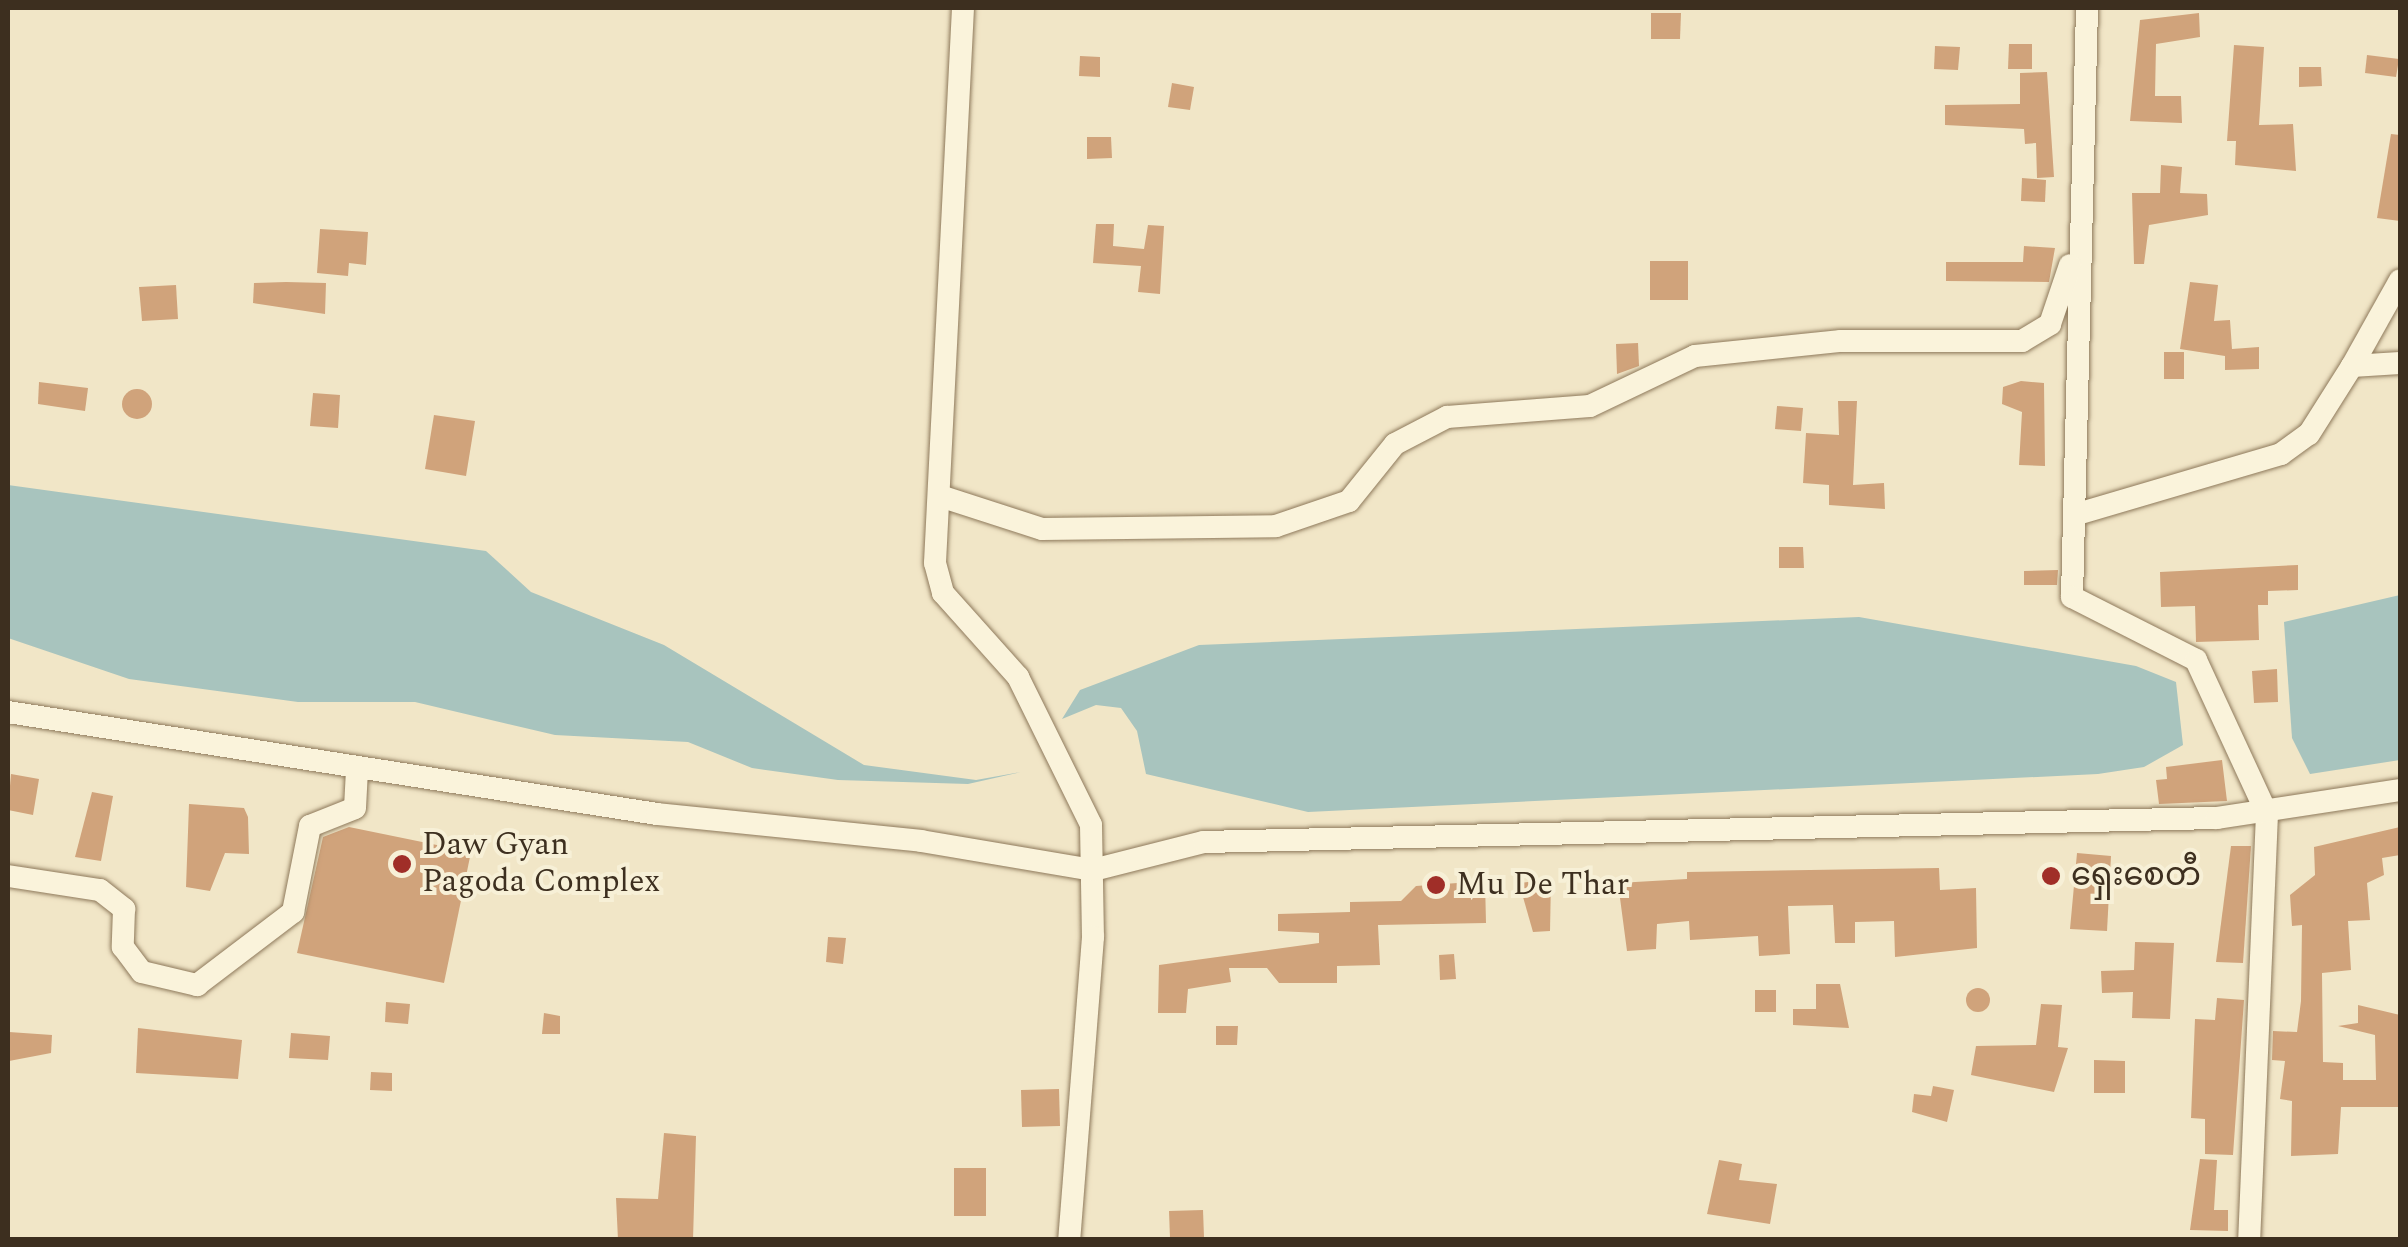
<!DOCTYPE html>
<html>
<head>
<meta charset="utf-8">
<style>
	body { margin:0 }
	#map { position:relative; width:2408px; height:1247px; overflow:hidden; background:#f1e6c7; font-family:Spectral,"Noto Sans Myanmar",serif }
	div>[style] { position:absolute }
	.water>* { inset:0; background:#a8c4be }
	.building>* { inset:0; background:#d0a37b }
	.round { border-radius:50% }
	.roads { filter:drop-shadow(0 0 2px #8e795b) drop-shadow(0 0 2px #8e795b) }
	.minor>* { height:22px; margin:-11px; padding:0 11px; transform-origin:11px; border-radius:11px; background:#faf3db }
	.dots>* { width:28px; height:28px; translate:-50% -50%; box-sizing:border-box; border:5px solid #f7f0d7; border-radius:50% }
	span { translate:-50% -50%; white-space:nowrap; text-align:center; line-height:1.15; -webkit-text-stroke:8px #f7f0d7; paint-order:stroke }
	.poi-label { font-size:32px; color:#3d2f1f }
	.left { translate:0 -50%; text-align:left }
	.frame { position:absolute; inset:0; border:10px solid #3d2f1f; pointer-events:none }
</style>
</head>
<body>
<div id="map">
	<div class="water">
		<i style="clip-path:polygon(8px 485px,486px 551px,531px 592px,664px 645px,864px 765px,976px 780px,1021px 772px,968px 784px,838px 780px,752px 768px,688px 742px,555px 735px,415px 702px,298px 702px,129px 679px,8px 638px)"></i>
		<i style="clip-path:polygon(2400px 595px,2400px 760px,2310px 774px,2292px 738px,2284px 622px)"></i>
		<i style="clip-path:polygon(1859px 617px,2136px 666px,2176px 682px,2183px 745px,2144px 767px,2098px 774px,1308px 812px,1146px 774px,1137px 731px,1121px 708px,1096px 705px,1062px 719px,1080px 690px,1199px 645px)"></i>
	</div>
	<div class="building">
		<i style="clip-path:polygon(1651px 13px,1681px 13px,1680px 39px,1651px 39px)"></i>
		<i style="clip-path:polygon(2199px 13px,2200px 37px,2156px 44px,2155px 96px,2181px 96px,2182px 123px,2130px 121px,2140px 20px)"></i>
		<i style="clip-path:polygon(2009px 44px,2032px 44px,2032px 69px,2008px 69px)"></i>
		<i style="clip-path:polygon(2234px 45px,2264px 47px,2259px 125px,2293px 124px,2296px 171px,2235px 165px,2236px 141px,2227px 141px)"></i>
		<i style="clip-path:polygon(1935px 46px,1960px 47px,1958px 70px,1934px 69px)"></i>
		<i style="clip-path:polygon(2367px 55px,2399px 59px,2396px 77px,2365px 73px)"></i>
		<i style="clip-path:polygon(1080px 56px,1100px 57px,1100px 77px,1079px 76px)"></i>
		<i style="clip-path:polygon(2299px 67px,2321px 67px,2322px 86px,2299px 87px)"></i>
		<i style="clip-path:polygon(2047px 72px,2054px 177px,2037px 178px,2036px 143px,2025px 144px,2024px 129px,1945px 125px,1945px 105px,2020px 104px,2020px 73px)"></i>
		<i style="clip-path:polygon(1172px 83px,1194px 87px,1190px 110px,1168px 107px)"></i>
		<i style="clip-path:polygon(2391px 134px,2400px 135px,2400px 221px,2377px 218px)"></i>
		<i style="clip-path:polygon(1087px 137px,1111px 137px,1112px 158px,1087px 159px)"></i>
		<i style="clip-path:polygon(2161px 165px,2182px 167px,2180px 193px,2207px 194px,2208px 215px,2149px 225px,2144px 264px,2134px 264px,2132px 193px,2160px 193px)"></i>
		<i style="clip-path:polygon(2022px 178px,2046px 180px,2045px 202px,2021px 201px)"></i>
		<i style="clip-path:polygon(1096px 224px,1114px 224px,1113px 246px,1144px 249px,1148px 225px,1164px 226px,1160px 294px,1138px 292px,1141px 266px,1093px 263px)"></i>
		<i style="clip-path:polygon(320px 229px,368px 232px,366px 265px,349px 263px,348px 276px,317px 273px)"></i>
		<i style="clip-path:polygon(2024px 246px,2055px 248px,2049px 282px,1946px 281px,1946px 262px,2023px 262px)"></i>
		<i style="clip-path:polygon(1650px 261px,1688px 261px,1688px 300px,1650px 300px)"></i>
		<i style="clip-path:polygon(286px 282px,326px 283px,325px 314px,253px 303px,254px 283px)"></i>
		<i style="clip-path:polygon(2190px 282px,2218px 285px,2214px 321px,2230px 320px,2232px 349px,2259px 347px,2259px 369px,2225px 370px,2225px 356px,2180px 349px)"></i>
		<i style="clip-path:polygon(176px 285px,178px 319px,142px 321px,139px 287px)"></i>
		<i style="clip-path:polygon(1638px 343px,1639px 366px,1617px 374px,1616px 344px)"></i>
		<i style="clip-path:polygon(2164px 352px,2184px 352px,2184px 379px,2164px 379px)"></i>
		<i style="clip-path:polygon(2021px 381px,2044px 383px,2045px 466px,2019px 465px,2022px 412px,2002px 404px,2003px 387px)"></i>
		<i style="clip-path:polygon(39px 382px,88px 388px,85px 411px,38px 404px)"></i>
		<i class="round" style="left:122px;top:389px;width:30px;height:30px"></i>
		<i style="clip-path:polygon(313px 393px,340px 395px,338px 428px,310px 426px)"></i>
		<i style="clip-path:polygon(1838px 401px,1857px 401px,1853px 485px,1884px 483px,1885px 509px,1829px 505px,1829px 485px,1803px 483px,1806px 433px,1839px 435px)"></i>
		<i style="clip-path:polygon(1777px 406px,1803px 408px,1801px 431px,1775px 429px)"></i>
		<i style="clip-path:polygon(434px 415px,475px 421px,466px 476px,425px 469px)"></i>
		<i style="clip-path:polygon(1779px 547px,1803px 547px,1804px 568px,1779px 568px)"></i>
		<i style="clip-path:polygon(2298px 565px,2298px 590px,2268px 591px,2268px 605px,2258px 605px,2259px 640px,2196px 642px,2195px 606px,2161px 607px,2160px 572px)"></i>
		<i style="clip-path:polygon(2058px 570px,2057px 585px,2024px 585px,2024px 571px)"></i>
		<i style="clip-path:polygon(2277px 669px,2278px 702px,2254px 703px,2252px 671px)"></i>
		<i style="clip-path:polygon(2222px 760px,2227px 801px,2159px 804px,2156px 780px,2167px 779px,2166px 767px)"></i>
		<i style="clip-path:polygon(11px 774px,39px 779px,33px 815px,8px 810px)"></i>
		<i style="clip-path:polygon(92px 792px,113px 796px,101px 861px,75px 857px)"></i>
		<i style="clip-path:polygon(189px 804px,244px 808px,248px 817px,249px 854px,225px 853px,210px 891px,186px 887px)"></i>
		<i style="clip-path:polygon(349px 827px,471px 852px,444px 983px,297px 953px,323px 837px)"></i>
		<i style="clip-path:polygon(2400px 827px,2400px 855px,2382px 858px,2384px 875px,2367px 883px,2370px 920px,2348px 921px,2351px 970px,2322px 973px,2323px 1062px,2343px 1063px,2343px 1080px,2376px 1080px,2375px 1035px,2338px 1026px,2358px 1023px,2358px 1005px,2400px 1015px,2400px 1107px,2341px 1107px,2338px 1154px,2291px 1156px,2292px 1101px,2280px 1099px,2285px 1061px,2272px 1060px,2273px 1031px,2297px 1032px,2301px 1001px,2302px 925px,2292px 926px,2290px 895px,2315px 875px,2314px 847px)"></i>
		<i style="clip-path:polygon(2231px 846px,2251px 846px,2243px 963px,2216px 962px)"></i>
		<i style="clip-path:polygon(2077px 853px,2111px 856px,2107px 931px,2070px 929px)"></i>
		<i style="clip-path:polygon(1939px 868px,1940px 890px,1976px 888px,1977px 948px,1895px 957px,1894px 921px,1855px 922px,1855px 943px,1835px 943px,1833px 905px,1788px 906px,1790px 954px,1759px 956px,1758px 936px,1690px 940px,1689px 921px,1657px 924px,1656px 949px,1627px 951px,1618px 883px,1687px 879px,1687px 872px)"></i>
		<i style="clip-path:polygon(1551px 879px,1550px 931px,1533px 932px,1519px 883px)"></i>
		<i style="clip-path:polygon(1485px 881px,1486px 923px,1378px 925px,1380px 965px,1337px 966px,1337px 983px,1279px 983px,1267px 968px,1229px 968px,1231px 982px,1188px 989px,1186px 1013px,1158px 1013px,1159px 965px,1319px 943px,1319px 933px,1278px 931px,1278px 914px,1350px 912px,1350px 902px,1401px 901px,1416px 886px)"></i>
		<i style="clip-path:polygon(828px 937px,846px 938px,843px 964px,826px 962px)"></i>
		<i style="clip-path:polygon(2135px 942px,2174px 943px,2170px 1019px,2132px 1018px,2133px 992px,2102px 993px,2101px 971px,2134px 970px)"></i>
		<i style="clip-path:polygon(1454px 954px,1456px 979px,1440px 980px,1439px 955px)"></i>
		<i style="clip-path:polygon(1816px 984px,1840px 984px,1849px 1028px,1793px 1025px,1793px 1009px,1816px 1009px)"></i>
		<i class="round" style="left:1966px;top:988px;width:24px;height:24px"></i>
		<i style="clip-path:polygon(1755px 990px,1776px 990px,1776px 1012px,1755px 1012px)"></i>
		<i style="clip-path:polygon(2217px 998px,2244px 1000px,2233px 1155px,2205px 1154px,2205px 1119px,2191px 1118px,2195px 1019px,2215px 1020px)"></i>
		<i style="clip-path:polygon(386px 1002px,410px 1004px,408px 1024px,385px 1022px)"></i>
		<i style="clip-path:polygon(2041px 1004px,2062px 1005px,2058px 1047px,2068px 1048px,2054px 1092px,1971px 1075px,1976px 1046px,2036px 1045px)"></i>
		<i style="clip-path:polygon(544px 1013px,560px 1016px,560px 1034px,542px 1034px)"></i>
		<i style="clip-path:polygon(1216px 1026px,1238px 1026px,1237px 1045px,1216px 1045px)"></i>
		<i style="clip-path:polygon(138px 1028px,242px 1040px,238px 1079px,136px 1073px)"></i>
		<i style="clip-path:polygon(9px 1032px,52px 1035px,51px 1053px,9px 1061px)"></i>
		<i style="clip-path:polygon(291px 1033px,330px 1036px,328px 1060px,289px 1058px)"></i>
		<i style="clip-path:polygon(2094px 1060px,2125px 1061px,2125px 1093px,2094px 1093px)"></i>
		<i style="clip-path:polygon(371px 1072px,392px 1073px,392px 1091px,370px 1090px)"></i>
		<i style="clip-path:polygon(1933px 1086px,1954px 1090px,1947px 1122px,1912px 1112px,1914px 1094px,1931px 1096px)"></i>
		<i style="clip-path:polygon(1059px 1089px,1060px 1126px,1022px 1127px,1021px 1090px)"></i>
		<i style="clip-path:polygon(664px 1133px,696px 1136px,693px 1240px,618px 1240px,616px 1198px,658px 1199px)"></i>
		<i style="clip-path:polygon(2200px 1159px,2217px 1160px,2214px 1210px,2228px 1210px,2228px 1231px,2190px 1230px)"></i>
		<i style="clip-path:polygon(1719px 1160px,1742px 1164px,1739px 1180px,1777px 1184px,1770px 1224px,1707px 1214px)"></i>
		<i style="clip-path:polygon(954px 1168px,986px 1168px,986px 1216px,954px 1216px)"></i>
		<i style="clip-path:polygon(1203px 1210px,1204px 1237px,1170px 1238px,1169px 1211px)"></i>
	</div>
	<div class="roads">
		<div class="minor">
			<i style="left:963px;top:8px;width:556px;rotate:92.89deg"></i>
			<i style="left:935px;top:563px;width:31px;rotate:75deg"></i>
			<i style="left:943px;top:593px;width:113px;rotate:48.2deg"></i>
			<i style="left:1018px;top:677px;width:165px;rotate:63.7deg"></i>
			<i style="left:1091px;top:825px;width:112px;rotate:89deg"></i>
			<i style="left:1093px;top:937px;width:304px;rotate:94.5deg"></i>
			<i style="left:2087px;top:8px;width:589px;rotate:91.46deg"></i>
			<i style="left:2072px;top:597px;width:139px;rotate:26.9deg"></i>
			<i style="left:2196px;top:660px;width:170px;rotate:65.2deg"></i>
			<i style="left:2267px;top:814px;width:426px;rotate:92.4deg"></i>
			<i style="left:2352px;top:366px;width:98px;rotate:-60.8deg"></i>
			<i style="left:943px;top:497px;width:104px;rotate:17.9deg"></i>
			<i style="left:1042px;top:529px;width:234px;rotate:-0.7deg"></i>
			<i style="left:1276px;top:526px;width:77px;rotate:-18.9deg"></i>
			<i style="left:1349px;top:501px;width:73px;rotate:-51.1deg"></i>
			<i style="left:1395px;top:444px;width:59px;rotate:-27.4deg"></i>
			<i style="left:1447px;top:417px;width:143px;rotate:-4.4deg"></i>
			<i style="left:1590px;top:406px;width:116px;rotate:-25.5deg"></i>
			<i style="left:1695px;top:356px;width:147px;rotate:-5.9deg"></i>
			<i style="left:1841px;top:341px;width:181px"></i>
			<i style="left:2022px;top:341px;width:33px;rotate:-31deg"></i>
			<i style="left:2050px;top:324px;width:62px;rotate:-71.3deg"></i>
			<i style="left:2074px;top:515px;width:216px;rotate:-16.4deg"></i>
			<i style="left:2281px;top:454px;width:34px;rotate:-36deg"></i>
			<i style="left:2309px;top:434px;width:80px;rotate:-57.7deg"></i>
			<i style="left:2352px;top:366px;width:48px;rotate:-3.6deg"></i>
			<i style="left:8px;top:712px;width:657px;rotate:8.93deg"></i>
			<i style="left:657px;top:814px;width:265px;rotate:5.8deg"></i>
			<i style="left:921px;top:841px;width:174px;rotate:9.6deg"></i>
			<i style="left:1093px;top:870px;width:114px;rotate:-14.2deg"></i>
			<i style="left:1204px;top:842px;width:1013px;rotate:-1.36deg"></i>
			<i style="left:2217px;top:818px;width:185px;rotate:-8.7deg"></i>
			<i style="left:8px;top:876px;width:93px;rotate:8.7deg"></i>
			<i style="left:100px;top:890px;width:31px;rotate:38deg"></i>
			<i style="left:124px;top:909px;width:38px;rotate:92deg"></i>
			<i style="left:123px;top:947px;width:31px;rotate:53deg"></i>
			<i style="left:142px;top:972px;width:57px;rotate:13.3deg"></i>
			<i style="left:197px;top:985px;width:121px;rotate:-37.2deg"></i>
			<i style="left:293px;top:912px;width:88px;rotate:-78.8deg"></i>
			<i style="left:310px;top:826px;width:48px;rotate:-21.8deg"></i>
			<i style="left:355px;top:808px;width:39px;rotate:-87deg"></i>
		</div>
	</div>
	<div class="dots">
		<i style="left:402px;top:864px;background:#a02e28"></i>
		<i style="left:2051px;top:876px;background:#a02e28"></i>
		<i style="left:1436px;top:885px;background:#a02e28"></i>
	</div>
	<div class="poi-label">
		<span class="left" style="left:422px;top:864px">Daw Gyan<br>Pagoda Complex</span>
		<span class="left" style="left:2071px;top:876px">ရှေးစေတီ</span>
		<span class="left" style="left:1456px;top:885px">Mu De Thar</span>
	</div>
	<div class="frame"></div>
</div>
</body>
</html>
